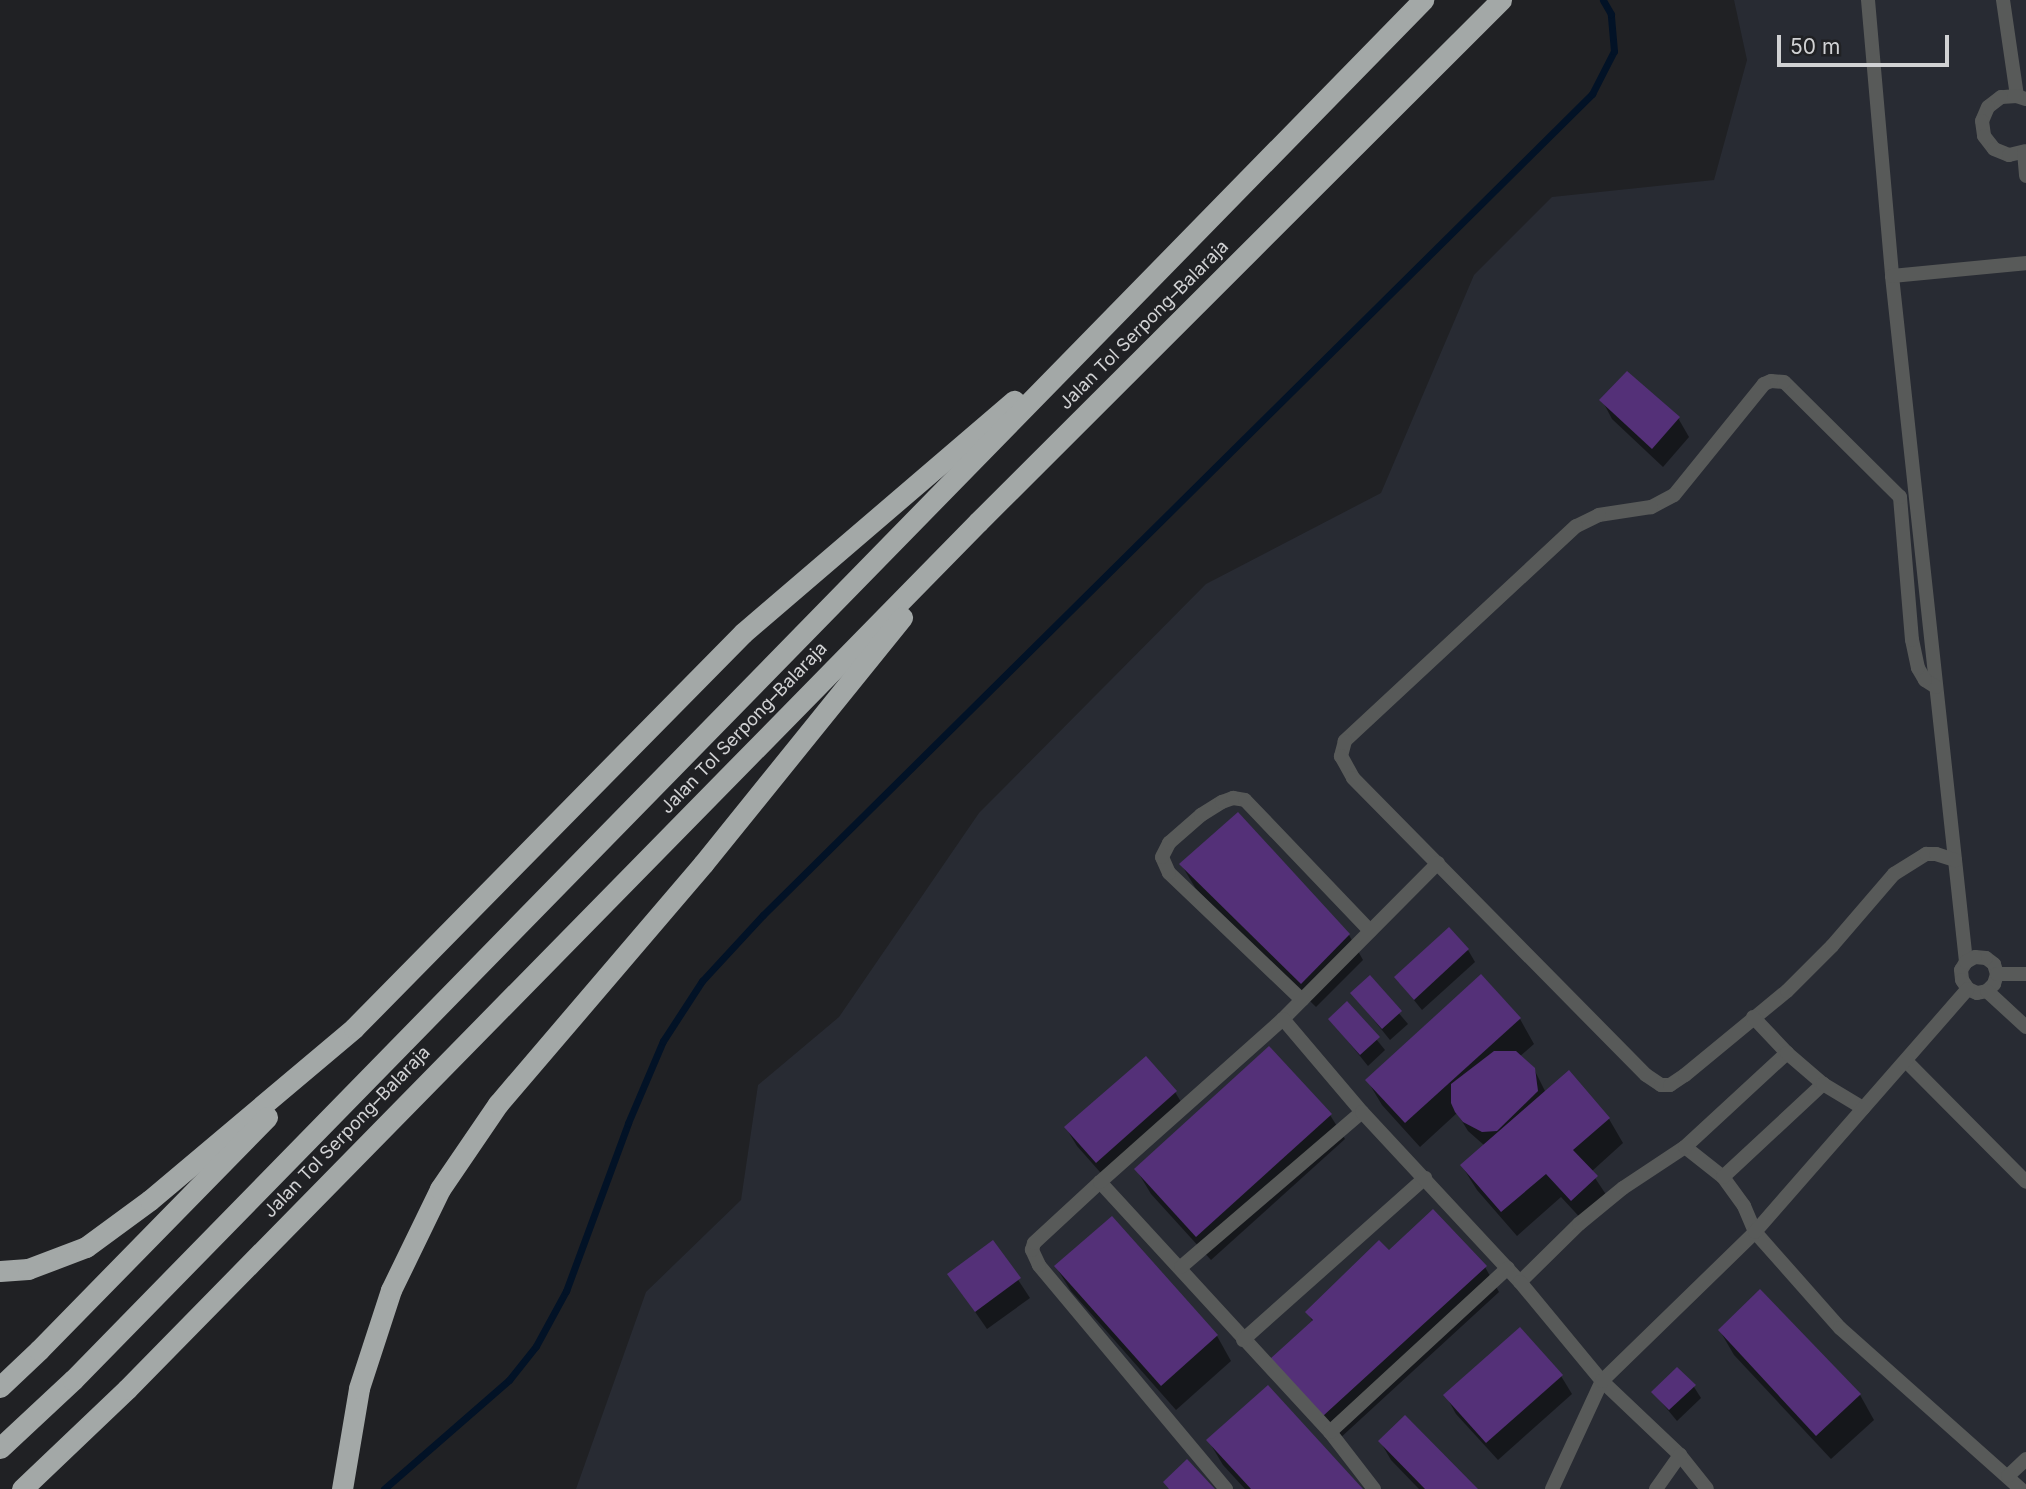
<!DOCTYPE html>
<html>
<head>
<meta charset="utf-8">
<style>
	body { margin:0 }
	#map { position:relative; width:2026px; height:1489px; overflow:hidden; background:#202124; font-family:Inter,sans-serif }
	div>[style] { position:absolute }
	.built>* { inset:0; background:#282b33 }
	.shadow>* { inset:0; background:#0007 }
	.stream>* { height:7px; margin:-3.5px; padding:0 3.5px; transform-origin:3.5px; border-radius:3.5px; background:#021226 }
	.building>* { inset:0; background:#543078 }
	.lane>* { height:14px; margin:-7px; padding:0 7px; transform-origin:7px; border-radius:7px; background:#585a59 }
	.highway>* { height:21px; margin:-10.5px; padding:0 10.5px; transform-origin:10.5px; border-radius:10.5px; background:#a3a8a7 }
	span { translate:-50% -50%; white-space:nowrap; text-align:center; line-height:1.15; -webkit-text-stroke:5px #202124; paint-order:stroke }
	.street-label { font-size:18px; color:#d1d2d4 }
	.scale { position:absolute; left:1777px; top:35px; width:172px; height:32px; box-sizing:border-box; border:4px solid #d1d2d4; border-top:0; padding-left:9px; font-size:21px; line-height:24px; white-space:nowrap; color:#d1d2d4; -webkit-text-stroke:5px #202124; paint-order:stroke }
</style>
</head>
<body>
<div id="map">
	<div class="built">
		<i style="clip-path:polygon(1734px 0,2026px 0,2026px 1489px,576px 1489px,646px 1292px,741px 1200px,758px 1085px,839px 1017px,979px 813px,1206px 584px,1381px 493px,1474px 275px,1552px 197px,1714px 180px,1747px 60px)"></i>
	</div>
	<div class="shadow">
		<i style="clip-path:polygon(1602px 400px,1678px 418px,1689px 437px,1663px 467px,1612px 419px)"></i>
		<i style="clip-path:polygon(1181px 864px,1349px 935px,1363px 960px,1316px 1007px,1196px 889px)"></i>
		<i style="clip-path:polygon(1468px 950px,1475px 962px,1422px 1010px,1396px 978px)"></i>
		<i style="clip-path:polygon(1369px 978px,1408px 1024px,1390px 1040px,1352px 993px)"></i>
		<i style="clip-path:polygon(1347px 1003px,1385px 1050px,1368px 1066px,1330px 1019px)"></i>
		<i style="clip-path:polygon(1520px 1019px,1534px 1044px,1519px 1057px,1534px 1069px,1546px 1093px,1609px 1119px,1623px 1143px,1591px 1172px,1611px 1202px,1586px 1224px,1561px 1197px,1517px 1236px,1477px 1190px,1462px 1166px,1485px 1146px,1468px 1131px,1457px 1113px,1420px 1147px,1382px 1105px,1367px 1080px)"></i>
		<i style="clip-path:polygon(1175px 1092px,1186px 1110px,1107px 1180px,1077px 1146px,1066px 1128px)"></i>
		<i style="clip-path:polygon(1330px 1115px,1345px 1139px,1211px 1260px,1151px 1194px,1136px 1169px)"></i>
		<i style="clip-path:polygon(993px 1242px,1030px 1298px,987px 1329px,949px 1274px)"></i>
		<i style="clip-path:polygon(1389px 1252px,1485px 1267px,1499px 1292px,1338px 1440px,1272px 1359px,1313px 1322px,1307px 1312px)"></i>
		<i style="clip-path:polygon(1056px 1267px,1217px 1336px,1231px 1361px,1176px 1410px,1071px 1291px)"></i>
		<i style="clip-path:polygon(1760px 1291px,1860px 1395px,1874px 1420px,1831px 1459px,1734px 1355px,1720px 1331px)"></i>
		<i style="clip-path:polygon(1561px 1376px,1572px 1394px,1498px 1460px,1456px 1414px,1446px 1396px)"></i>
		<i style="clip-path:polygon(1694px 1387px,1701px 1398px,1677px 1421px,1653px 1392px)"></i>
		<i style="clip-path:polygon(1208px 1440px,1361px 1489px,1245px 1489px,1223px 1465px)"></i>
		<i style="clip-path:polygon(1380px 1441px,1475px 1489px,1419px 1489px,1391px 1460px)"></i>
	</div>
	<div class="stream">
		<i style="left:384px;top:1489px;width:166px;rotate:-41.1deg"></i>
		<i style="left:509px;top:1380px;width:43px;rotate:-51.5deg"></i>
		<i style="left:536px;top:1346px;width:63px;rotate:-61.4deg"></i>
		<i style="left:566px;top:1291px;width:179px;rotate:-69.7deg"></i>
		<i style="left:628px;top:1123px;width:89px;rotate:-66.9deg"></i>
		<i style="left:663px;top:1041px;width:72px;rotate:-57deg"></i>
		<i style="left:702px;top:981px;width:90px;rotate:-47.3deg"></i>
		<i style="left:763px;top:915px;width:1167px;rotate:-44.72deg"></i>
		<i style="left:1592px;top:94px;width:48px;rotate:-62.9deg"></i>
		<i style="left:1614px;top:51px;width:37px;rotate:-95deg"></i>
		<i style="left:1611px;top:14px;width:16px;rotate:-120deg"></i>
	</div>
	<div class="building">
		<i style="clip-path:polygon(1627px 371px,1680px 417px,1652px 449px,1599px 400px)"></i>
		<i style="clip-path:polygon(1238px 812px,1350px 934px,1301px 984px,1179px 864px)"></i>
		<i style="clip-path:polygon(1449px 927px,1469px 949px,1414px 1000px,1394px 977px)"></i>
		<i style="clip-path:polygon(1481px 974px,1521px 1018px,1405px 1123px,1365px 1080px)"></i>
		<i style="clip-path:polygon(1370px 975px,1402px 1011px,1382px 1029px,1350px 993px)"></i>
		<i style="clip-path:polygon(1347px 1001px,1380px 1037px,1360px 1055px,1328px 1019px)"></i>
		<i style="clip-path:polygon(1269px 1046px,1332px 1114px,1196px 1237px,1134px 1169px)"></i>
		<i style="clip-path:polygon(1494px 1051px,1516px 1051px,1535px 1068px,1538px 1091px,1497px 1131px,1482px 1132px,1463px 1122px,1455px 1112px,1451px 1103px,1451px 1084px)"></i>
		<i style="clip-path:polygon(1146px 1056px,1177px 1091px,1096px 1163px,1064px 1127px)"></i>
		<i style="clip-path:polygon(1569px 1070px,1610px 1118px,1573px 1150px,1598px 1176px,1571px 1201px,1546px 1174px,1501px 1212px,1460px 1165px)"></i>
		<i style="clip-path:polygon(1433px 1209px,1487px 1266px,1323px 1416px,1270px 1359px,1313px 1320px,1305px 1312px,1379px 1240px,1389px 1250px)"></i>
		<i style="clip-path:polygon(1112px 1216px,1218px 1335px,1161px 1386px,1054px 1266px)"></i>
		<i style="clip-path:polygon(993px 1240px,1021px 1278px,975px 1312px,947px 1274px)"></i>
		<i style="clip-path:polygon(1760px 1289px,1861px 1394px,1816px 1436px,1718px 1330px)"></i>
		<i style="clip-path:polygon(1520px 1327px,1563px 1375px,1486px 1443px,1443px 1395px)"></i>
		<i style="clip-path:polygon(1677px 1367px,1696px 1385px,1669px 1410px,1651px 1392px)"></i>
		<i style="clip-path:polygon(1268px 1385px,1363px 1489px,1251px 1489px,1206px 1440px)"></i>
		<i style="clip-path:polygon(1405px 1415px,1478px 1489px,1425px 1489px,1378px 1441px)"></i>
		<i style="clip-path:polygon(1187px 1459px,1215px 1489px,1169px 1489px,1163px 1482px)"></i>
	</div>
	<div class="lane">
		<i style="left:1868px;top:0;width:277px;rotate:85deg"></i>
		<i style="left:1892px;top:276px;width:690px;rotate:83.84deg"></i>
		<i style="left:1966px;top:962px;width:9px;rotate:122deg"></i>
		<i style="left:1961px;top:970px;width:10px;rotate:84deg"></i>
		<i style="left:1962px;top:980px;width:11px;rotate:56deg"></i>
		<i style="left:1968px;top:989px;width:10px;rotate:24deg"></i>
		<i style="left:1977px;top:993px;width:10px;rotate:-11deg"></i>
		<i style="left:1987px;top:991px;width:10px;rotate:-45deg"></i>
		<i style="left:1994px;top:984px;width:10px;rotate:-73deg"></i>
		<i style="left:1997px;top:974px;width:10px;rotate:-107deg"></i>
		<i style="left:1994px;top:964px;width:10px;rotate:-143deg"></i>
		<i style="left:1986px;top:958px;width:11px;rotate:-175deg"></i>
		<i style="left:1975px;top:957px;width:10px;rotate:151deg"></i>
		<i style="left:2003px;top:0;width:97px;rotate:81.7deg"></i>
		<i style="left:2026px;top:99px;width:9px;rotate:-162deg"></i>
		<i style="left:2017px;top:96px;width:16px;rotate:176deg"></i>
		<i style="left:2001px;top:97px;width:16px;rotate:142deg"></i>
		<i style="left:1988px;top:107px;width:15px;rotate:113deg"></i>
		<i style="left:1982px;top:121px;width:15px;rotate:82deg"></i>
		<i style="left:1984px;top:136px;width:16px;rotate:52deg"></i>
		<i style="left:1994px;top:149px;width:16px;rotate:22deg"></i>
		<i style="left:2009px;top:155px;width:17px;rotate:-13deg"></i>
		<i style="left:2024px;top:152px;width:24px;rotate:85deg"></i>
		<i style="left:1892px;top:276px;width:135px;rotate:-5.5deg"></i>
		<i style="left:1936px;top:687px;width:13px;rotate:-148deg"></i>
		<i style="left:1925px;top:680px;width:14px;rotate:-120deg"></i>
		<i style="left:1918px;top:668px;width:29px;rotate:-102deg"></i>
		<i style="left:1912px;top:640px;width:144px;rotate:-94.8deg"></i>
		<i style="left:1900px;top:497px;width:163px;rotate:-135.2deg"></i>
		<i style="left:1784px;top:382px;width:13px;rotate:-176deg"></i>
		<i style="left:1771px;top:381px;width:8px;rotate:157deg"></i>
		<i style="left:1764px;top:384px;width:143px;rotate:129deg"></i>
		<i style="left:1674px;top:495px;width:26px;rotate:152deg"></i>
		<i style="left:1651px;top:507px;width:53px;rotate:171.3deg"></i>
		<i style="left:1599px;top:515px;width:25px;rotate:154deg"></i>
		<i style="left:1576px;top:526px;width:316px;rotate:137.1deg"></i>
		<i style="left:1345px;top:741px;width:16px;rotate:105deg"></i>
		<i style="left:1341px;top:756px;width:25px;rotate:61deg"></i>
		<i style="left:1353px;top:778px;width:417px;rotate:45.4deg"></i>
		<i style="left:1646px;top:1075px;width:18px;rotate:34deg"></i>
		<i style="left:1661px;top:1085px;width:9px"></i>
		<i style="left:1670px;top:1085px;width:18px;rotate:-34deg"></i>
		<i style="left:1685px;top:1075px;width:132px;rotate:-39.5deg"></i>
		<i style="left:1787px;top:991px;width:64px;rotate:-45deg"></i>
		<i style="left:1832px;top:946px;width:95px;rotate:-49.3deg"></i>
		<i style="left:1894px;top:874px;width:38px;rotate:-32deg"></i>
		<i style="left:1926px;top:854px;width:10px"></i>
		<i style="left:1936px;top:854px;width:20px;rotate:18deg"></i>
		<i style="left:1997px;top:974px;width:29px"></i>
		<i style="left:1987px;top:991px;width:53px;rotate:42.7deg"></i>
		<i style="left:1302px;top:1000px;width:184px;rotate:-136.3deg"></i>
		<i style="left:1169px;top:873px;width:17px;rotate:-114deg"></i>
		<i style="left:1162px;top:857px;width:16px;rotate:-63deg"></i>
		<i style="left:1169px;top:843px;width:43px;rotate:-41.2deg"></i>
		<i style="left:1201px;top:815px;width:25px;rotate:-32deg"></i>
		<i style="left:1222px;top:802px;width:12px;rotate:-20deg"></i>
		<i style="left:1233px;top:798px;width:12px;rotate:9deg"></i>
		<i style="left:1245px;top:800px;width:181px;rotate:46.3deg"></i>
		<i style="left:1753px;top:1017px;width:50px;rotate:46.6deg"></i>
		<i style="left:1283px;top:1019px;width:220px;rotate:-45.2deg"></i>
		<i style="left:1906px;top:1061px;width:170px;rotate:45.2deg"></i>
		<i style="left:1685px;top:1147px;width:48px;rotate:38.3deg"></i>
		<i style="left:1723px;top:1177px;width:36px;rotate:54deg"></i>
		<i style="left:1744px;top:1206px;width:28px;rotate:67deg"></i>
		<i style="left:1755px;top:1232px;width:128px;rotate:48.5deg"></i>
		<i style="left:1840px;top:1328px;width:242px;rotate:41.7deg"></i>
		<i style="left:1723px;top:1177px;width:137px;rotate:-42.9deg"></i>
		<i style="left:1100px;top:1182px;width:340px;rotate:47.4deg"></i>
		<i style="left:1181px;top:1267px;width:238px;rotate:-40.6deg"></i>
		<i style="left:1520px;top:1282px;width:83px;rotate:-44.5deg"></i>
		<i style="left:1579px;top:1224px;width:57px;rotate:-39.3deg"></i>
		<i style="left:1623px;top:1188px;width:74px;rotate:-33.5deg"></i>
		<i style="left:1685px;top:1147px;width:139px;rotate:-42.7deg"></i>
		<i style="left:1787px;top:1053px;width:48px;rotate:40.7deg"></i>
		<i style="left:1823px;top:1084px;width:47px;rotate:31deg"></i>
		<i style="left:1243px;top:1340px;width:244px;rotate:-41.7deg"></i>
		<i style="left:2008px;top:1476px;width:25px;rotate:-43deg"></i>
		<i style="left:1226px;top:1489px;width:292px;rotate:-129.9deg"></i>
		<i style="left:1039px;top:1265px;width:17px;rotate:-115deg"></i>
		<i style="left:1032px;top:1250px;width:7px;rotate:-74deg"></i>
		<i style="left:1034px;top:1243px;width:90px;rotate:-42.7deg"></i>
		<i style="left:1100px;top:1182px;width:245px;rotate:-41.7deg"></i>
		<i style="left:1283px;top:1019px;width:122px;rotate:49.7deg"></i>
		<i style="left:1362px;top:1112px;width:232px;rotate:47.1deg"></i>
		<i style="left:1520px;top:1282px;width:129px;rotate:50.4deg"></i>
		<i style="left:1602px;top:1381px;width:108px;rotate:43.5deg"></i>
		<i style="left:1680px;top:1455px;width:43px;rotate:51.5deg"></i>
		<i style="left:1374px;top:1489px;width:72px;rotate:-127.7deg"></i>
		<i style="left:1330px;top:1432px;width:242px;rotate:-42.7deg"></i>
		<i style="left:1552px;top:1489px;width:119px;rotate:-65.2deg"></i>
		<i style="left:1602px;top:1381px;width:214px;rotate:-44.2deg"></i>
		<i style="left:1755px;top:1232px;width:323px;rotate:-48.8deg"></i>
		<i style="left:1656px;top:1489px;width:42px;rotate:-54.8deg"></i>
	</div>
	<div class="highway">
		<i style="left:0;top:1271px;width:28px;rotate:-4deg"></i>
		<i style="left:28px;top:1269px;width:62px;rotate:-20.8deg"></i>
		<i style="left:86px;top:1247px;width:79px;rotate:-36.3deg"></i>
		<i style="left:150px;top:1200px;width:267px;rotate:-40.1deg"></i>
		<i style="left:354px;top:1028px;width:554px;rotate:-45.44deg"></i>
		<i style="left:743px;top:633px;width:357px;rotate:-40.6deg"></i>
		<i style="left:0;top:1387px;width:54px;rotate:-43.5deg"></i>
		<i style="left:39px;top:1350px;width:326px;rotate:-45.6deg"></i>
		<i style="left:0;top:1448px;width:100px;rotate:-43deg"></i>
		<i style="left:73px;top:1380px;width:1931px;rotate:-45.63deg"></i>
		<i style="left:22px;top:1489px;width:145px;rotate:-43.6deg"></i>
		<i style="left:127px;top:1389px;width:1215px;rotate:-45.53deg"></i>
		<i style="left:978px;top:522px;width:739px;rotate:-44.95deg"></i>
		<i style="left:342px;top:1489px;width:102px;rotate:-80.4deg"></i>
		<i style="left:359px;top:1388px;width:103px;rotate:-71.9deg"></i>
		<i style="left:391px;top:1290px;width:112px;rotate:-64.1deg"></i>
		<i style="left:440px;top:1189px;width:103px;rotate:-55.7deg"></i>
		<i style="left:498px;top:1104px;width:316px;rotate:-49.5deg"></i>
		<i style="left:703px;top:864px;width:317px;rotate:-51.1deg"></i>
	</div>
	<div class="street-label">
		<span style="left:1144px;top:325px;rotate:-45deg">Jalan Tol Serpong–Balaraja</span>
		<span style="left:744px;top:728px;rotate:-46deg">Jalan Tol Serpong–Balaraja</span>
		<span style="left:347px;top:1132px;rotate:-46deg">Jalan Tol Serpong–Balaraja</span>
	</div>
	<div class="scale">50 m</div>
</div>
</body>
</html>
